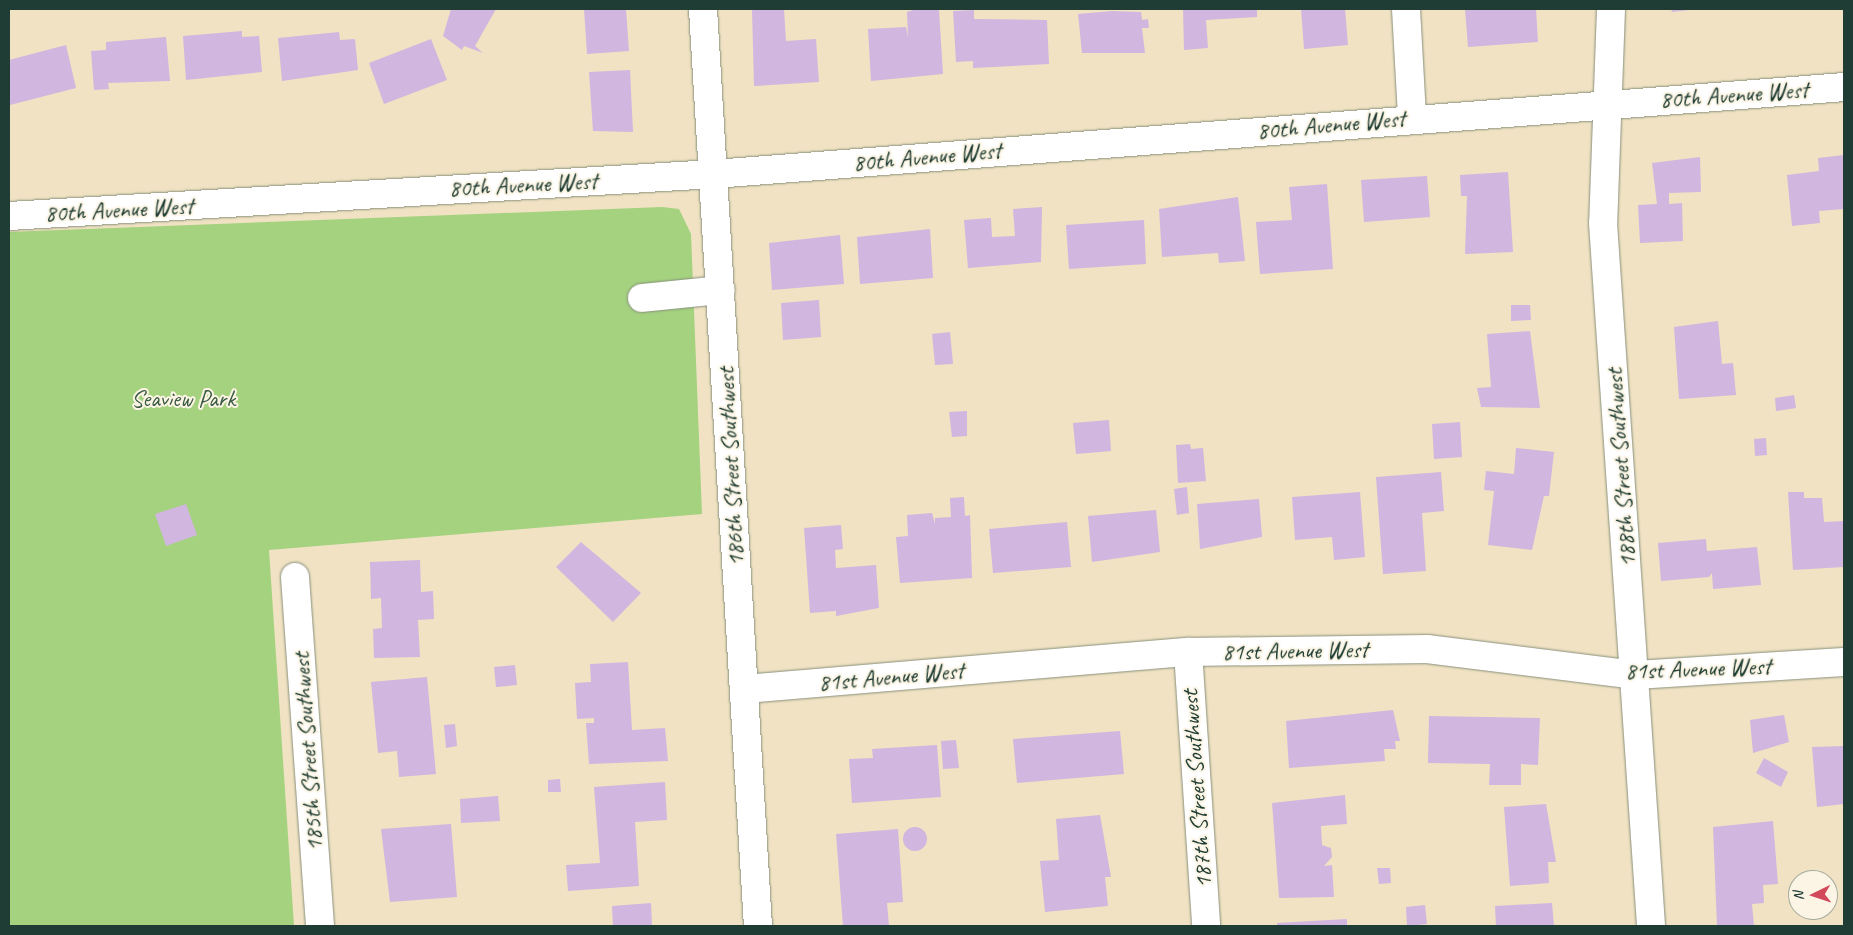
<!DOCTYPE html>
<html>
<head>
<meta charset="utf-8">
<style>
	body { margin:0 }
	#map { position:relative; width:1853px; height:935px; overflow:hidden; background:#f0e2c3; font-family:Caveat,sans-serif }
	div>[style] { position:absolute }
	.green>* { inset:0; background:#a4d27f }
	.building>* { inset:0; background:#d1b6df }
	.round { border-radius:50% }
	.roads { filter:drop-shadow(0 0 1px #88907c) drop-shadow(0 0 1px #88907c) }
	.minor>* { height:28px; margin:-14px; padding:0 14px; transform-origin:14px; border-radius:14px; background:#fff }
	span { translate:-50% -50%; white-space:nowrap; text-align:center; line-height:1.15; -webkit-text-stroke:4px #fcf5e5; paint-order:stroke }
	.street-label { font-size:24px; color:#1f3d34 }
	.park-label { font-size:24px; color:#3a5b43 }
	.frame { position:absolute; inset:0; border:10px solid #1f3d34; pointer-events:none }
	.north { position:absolute; left:1788px; top:870px; width:50px; height:50px; box-sizing:border-box; background:#fcf5e5; border:1px solid #a4ab9e; border-radius:50%; rotate:266deg; font-size:14px; font-weight:700; line-height:20px; text-align:center; color:#1f3d34 }
	.north::after { content:''; display:block; margin:auto; width:18px; height:22px; background:#d1495b; clip-path:polygon(50% 0,100% 100%,50% 72%,0 100%) }
</style>
</head>
<body>
<div id="map">
	<div class="green">
		<i style="clip-path:polygon(662px 207px,679px 209px,691px 234px,702px 514px,269px 550px,294px 926px,9px 926px,9px 232px)"></i>
	</div>
	<div class="building">
		<i style="clip-path:polygon(451px 9px,496px 9px,475px 46px,483px 53px,464px 46px,462px 50px,443px 36px)"></i>
		<i style="clip-path:polygon(584px 9px,626px 9px,629px 51px,587px 54px)"></i>
		<i style="clip-path:polygon(752px 9px,784px 9px,786px 41px,816px 39px,819px 82px,754px 86px)"></i>
		<i style="clip-path:polygon(916px 9px,939px 10px,943px 74px,871px 81px,868px 29px,906px 27px,908px 37px,907px 12px)"></i>
		<i style="clip-path:polygon(1183px 9px,1257px 9px,1257px 17px,1206px 20px,1208px 48px,1184px 50px)"></i>
		<i style="clip-path:polygon(1301px 9px,1345px 9px,1348px 45px,1304px 49px)"></i>
		<i style="clip-path:polygon(1465px 9px,1536px 9px,1538px 42px,1468px 47px)"></i>
		<i style="clip-path:polygon(1671px 9px,1689px 9px,1689px 10px,1672px 12px)"></i>
		<i style="clip-path:polygon(974px 10px,974px 19px,1047px 20px,1049px 64px,973px 68px,973px 61px,956px 62px,953px 11px)"></i>
		<i style="clip-path:polygon(1112px 11px,1141px 12px,1142px 20px,1148px 19px,1149px 28px,1142px 28px,1145px 53px,1082px 53px,1078px 14px)"></i>
		<i style="clip-path:polygon(242px 31px,242px 37px,259px 36px,262px 72px,186px 80px,183px 36px)"></i>
		<i style="clip-path:polygon(339px 32px,340px 40px,355px 39px,358px 70px,282px 81px,278px 38px)"></i>
		<i style="clip-path:polygon(166px 37px,170px 81px,108px 83px,109px 89px,94px 90px,91px 51px,106px 50px,106px 42px)"></i>
		<i style="clip-path:polygon(431px 39px,447px 80px,384px 104px,369px 63px)"></i>
		<i style="clip-path:polygon(66px 45px,76px 88px,10px 105px,9px 60px)"></i>
		<i style="clip-path:polygon(630px 70px,633px 132px,593px 131px,589px 72px)"></i>
		<i style="clip-path:polygon(1844px 155px,1844px 209px,1819px 211px,1820px 223px,1792px 226px,1787px 175px,1819px 171px,1818px 158px)"></i>
		<i style="clip-path:polygon(1700px 157px,1701px 192px,1669px 193px,1669px 204px,1682px 203px,1683px 241px,1640px 243px,1638px 205px,1657px 204px,1652px 163px)"></i>
		<i style="clip-path:polygon(1508px 172px,1513px 252px,1465px 254px,1467px 196px,1461px 196px,1460px 175px)"></i>
		<i style="clip-path:polygon(1427px 176px,1430px 217px,1364px 222px,1361px 180px)"></i>
		<i style="clip-path:polygon(1327px 184px,1333px 269px,1260px 274px,1256px 222px,1292px 220px,1289px 187px)"></i>
		<i style="clip-path:polygon(1238px 197px,1245px 261px,1219px 263px,1218px 253px,1162px 257px,1159px 209px)"></i>
		<i style="clip-path:polygon(1042px 207px,1041px 262px,968px 268px,964px 220px,991px 218px,992px 237px,1015px 236px,1013px 209px)"></i>
		<i style="clip-path:polygon(1144px 220px,1146px 264px,1069px 269px,1066px 225px)"></i>
		<i style="clip-path:polygon(930px 229px,933px 278px,860px 284px,857px 237px)"></i>
		<i style="clip-path:polygon(840px 235px,844px 284px,772px 290px,769px 243px)"></i>
		<i style="clip-path:polygon(819px 300px,821px 337px,783px 340px,781px 303px)"></i>
		<i style="clip-path:polygon(1511px 305px,1530px 305px,1531px 320px,1511px 321px)"></i>
		<i style="clip-path:polygon(1718px 321px,1722px 364px,1733px 363px,1736px 395px,1679px 399px,1674px 327px)"></i>
		<i style="clip-path:polygon(1530px 331px,1540px 408px,1481px 407px,1477px 388px,1491px 387px,1487px 334px)"></i>
		<i style="clip-path:polygon(950px 332px,953px 364px,935px 365px,932px 334px)"></i>
		<i style="clip-path:polygon(1794px 395px,1796px 408px,1776px 411px,1775px 398px)"></i>
		<i style="clip-path:polygon(967px 411px,967px 436px,952px 437px,949px 412px)"></i>
		<i style="clip-path:polygon(1109px 420px,1111px 451px,1076px 454px,1073px 423px)"></i>
		<i style="clip-path:polygon(1460px 422px,1462px 457px,1434px 459px,1432px 424px)"></i>
		<i style="clip-path:polygon(1766px 438px,1767px 455px,1755px 456px,1754px 439px)"></i>
		<i style="clip-path:polygon(1190px 444px,1191px 449px,1203px 448px,1206px 481px,1178px 483px,1176px 445px)"></i>
		<i style="clip-path:polygon(1516px 448px,1554px 452px,1549px 496px,1544px 496px,1532px 550px,1488px 545px,1494px 491px,1484px 490px,1486px 471px,1514px 474px)"></i>
		<i style="clip-path:polygon(1441px 472px,1444px 511px,1422px 513px,1426px 571px,1383px 574px,1376px 477px)"></i>
		<i style="clip-path:polygon(1187px 487px,1189px 513px,1177px 515px,1174px 489px)"></i>
		<i style="clip-path:polygon(1360px 492px,1365px 557px,1334px 560px,1332px 537px,1295px 540px,1292px 497px)"></i>
		<i style="clip-path:polygon(1788px 492px,1804px 492px,1804px 498px,1822px 498px,1824px 522px,1844px 521px,1844px 567px,1793px 570px)"></i>
		<i style="clip-path:polygon(964px 497px,965px 516px,970px 515px,972px 578px,900px 583px,896px 537px,908px 536px,907px 515px,932px 513px,935px 524px,935px 518px,951px 517px,950px 498px)"></i>
		<i style="clip-path:polygon(1259px 499px,1262px 537px,1200px 549px,1197px 504px)"></i>
		<i style="clip-path:polygon(186px 504px,197px 535px,166px 546px,155px 514px)"></i>
		<i style="clip-path:polygon(1156px 510px,1160px 552px,1092px 562px,1088px 516px)"></i>
		<i style="clip-path:polygon(1067px 522px,1071px 567px,993px 573px,989px 529px)"></i>
		<i style="clip-path:polygon(841px 525px,843px 549px,835px 550px,836px 568px,876px 565px,879px 608px,836px 616px,836px 611px,810px 613px,804px 528px)"></i>
		<i style="clip-path:polygon(1706px 539px,1707px 551px,1757px 547px,1761px 585px,1713px 589px,1712px 573px,1709px 577px,1661px 581px,1658px 543px)"></i>
		<i style="clip-path:polygon(581px 542px,641px 593px,613px 622px,556px 567px)"></i>
		<i style="clip-path:polygon(420px 560px,421px 592px,433px 591px,434px 619px,418px 620px,420px 657px,374px 658px,373px 629px,382px 628px,381px 598px,371px 599px,370px 562px)"></i>
		<i style="clip-path:polygon(628px 662px,632px 730px,665px 728px,668px 761px,589px 764px,586px 723px,594px 723px,594px 718px,577px 719px,575px 683px,591px 682px,590px 664px)"></i>
		<i style="clip-path:polygon(515px 665px,517px 685px,496px 687px,494px 667px)"></i>
		<i style="clip-path:polygon(427px 677px,436px 774px,399px 777px,397px 751px,378px 753px,371px 682px)"></i>
		<i style="clip-path:polygon(1393px 710px,1400px 741px,1395px 741px,1396px 749px,1384px 749px,1385px 761px,1289px 768px,1286px 721px)"></i>
		<i style="clip-path:polygon(1784px 715px,1789px 742px,1753px 753px,1750px 720px)"></i>
		<i style="clip-path:polygon(1429px 716px,1540px 718px,1538px 765px,1521px 764px,1521px 785px,1489px 785px,1490px 764px,1428px 763px)"></i>
		<i style="clip-path:polygon(455px 724px,457px 746px,446px 748px,444px 725px)"></i>
		<i style="clip-path:polygon(1120px 731px,1124px 774px,1017px 783px,1013px 739px)"></i>
		<i style="clip-path:polygon(956px 740px,959px 768px,943px 769px,941px 741px)"></i>
		<i style="clip-path:polygon(937px 745px,941px 797px,852px 803px,849px 759px,873px 758px,872px 749px)"></i>
		<i style="clip-path:polygon(1844px 746px,1844px 804px,1817px 807px,1812px 747px)"></i>
		<i style="clip-path:polygon(1764px 758px,1788px 772px,1781px 787px,1756px 773px)"></i>
		<i style="clip-path:polygon(560px 779px,561px 792px,548px 792px,548px 780px)"></i>
		<i style="clip-path:polygon(665px 782px,667px 820px,635px 822px,639px 886px,568px 891px,566px 865px,600px 863px,594px 787px)"></i>
		<i style="clip-path:polygon(1345px 795px,1347px 824px,1321px 826px,1322px 845px,1331px 848px,1332px 857px,1324px 866px,1332px 865px,1334px 897px,1279px 898px,1272px 803px)"></i>
		<i style="clip-path:polygon(498px 796px,500px 821px,461px 823px,460px 799px)"></i>
		<i style="clip-path:polygon(1546px 804px,1556px 862px,1548px 862px,1549px 883px,1510px 886px,1504px 807px)"></i>
		<i style="clip-path:polygon(1100px 815px,1111px 877px,1105px 877px,1108px 906px,1045px 912px,1040px 861px,1059px 860px,1056px 819px)"></i>
		<i style="clip-path:polygon(1773px 821px,1778px 884px,1763px 885px,1764px 903px,1752px 904px,1754px 926px,1717px 926px,1713px 827px)"></i>
		<i style="clip-path:polygon(451px 824px,457px 897px,390px 902px,381px 829px)"></i>
		<i class="round" style="left:903px;top:827px;width:24px;height:24px"></i>
		<i style="clip-path:polygon(898px 829px,903px 902px,887px 903px,889px 926px,843px 926px,836px 834px)"></i>
		<i style="clip-path:polygon(1377px 868px,1390px 868px,1391px 883px,1379px 884px)"></i>
		<i style="clip-path:polygon(651px 903px,652px 926px,613px 926px,612px 906px)"></i>
		<i style="clip-path:polygon(1552px 903px,1554px 926px,1496px 926px,1495px 906px)"></i>
		<i style="clip-path:polygon(1425px 905px,1427px 924px,1407px 926px,1406px 907px)"></i>
		<i style="clip-path:polygon(1347px 919px,1347px 926px,1277px 926px,1277px 923px)"></i>
	</div>
	<div class="roads">
		<div class="minor">
			<i style="left:703px;top:9px;width:919px;rotate:86.57deg"></i>
			<i style="left:1406px;top:9px;width:109px;rotate:86.8deg"></i>
			<i style="left:1611px;top:9px;width:214px;rotate:92.1deg"></i>
			<i style="left:1603px;top:223px;width:705px;rotate:86.09deg"></i>
			<i style="left:9px;top:216px;width:706px;rotate:-3.41deg"></i>
			<i style="left:714px;top:174px;width:1133px;rotate:-4.4deg"></i>
			<i style="left:642px;top:298px;width:79px;rotate:-5.8deg"></i>
			<i style="left:295px;top:577px;width:350px;rotate:85.9deg"></i>
			<i style="left:1188px;top:652px;width:275px;rotate:86.2deg"></i>
			<i style="left:745px;top:689px;width:445px;rotate:-4.8deg"></i>
			<i style="left:1188px;top:652px;width:239px;rotate:-0.7deg"></i>
			<i style="left:1427px;top:649px;width:211px;rotate:7.1deg"></i>
			<i style="left:1636px;top:675px;width:208px;rotate:-3.6deg"></i>
		</div>
	</div>
	<div class="street-label">
		<span style="left:1734px;top:95px;rotate:-4deg">80th Avenue West</span>
		<span style="left:1331px;top:125px;rotate:-5deg">80th Avenue West</span>
		<span style="left:927px;top:157px;rotate:-5deg">80th Avenue West</span>
		<span style="left:523px;top:185px;rotate:-3deg">80th Avenue West</span>
		<span style="left:119px;top:210px;rotate:-3deg">80th Avenue West</span>
		<span style="left:731px;top:467px;rotate:-93deg">186th Street Southwest</span>
		<span style="left:1621px;top:468px;rotate:-94deg">188th Street Southwest</span>
		<span style="left:1295px;top:651px;rotate:-1deg">81st Avenue West</span>
		<span style="left:1698px;top:669px;rotate:-2deg">81st Avenue West</span>
		<span style="left:891px;top:677px;rotate:-5deg">81st Avenue West</span>
		<span style="left:308px;top:752px;rotate:-94deg">185th Street Southwest</span>
		<span style="left:1197px;top:789px;rotate:-94deg">187th Street Southwest</span>
	</div>
	<div class="park-label">
		<span style="left:183px;top:399px">Seaview Park</span>
	</div>
	<div class="frame"></div>
	<div class="north">N</div>
</div>
</body>
</html>
